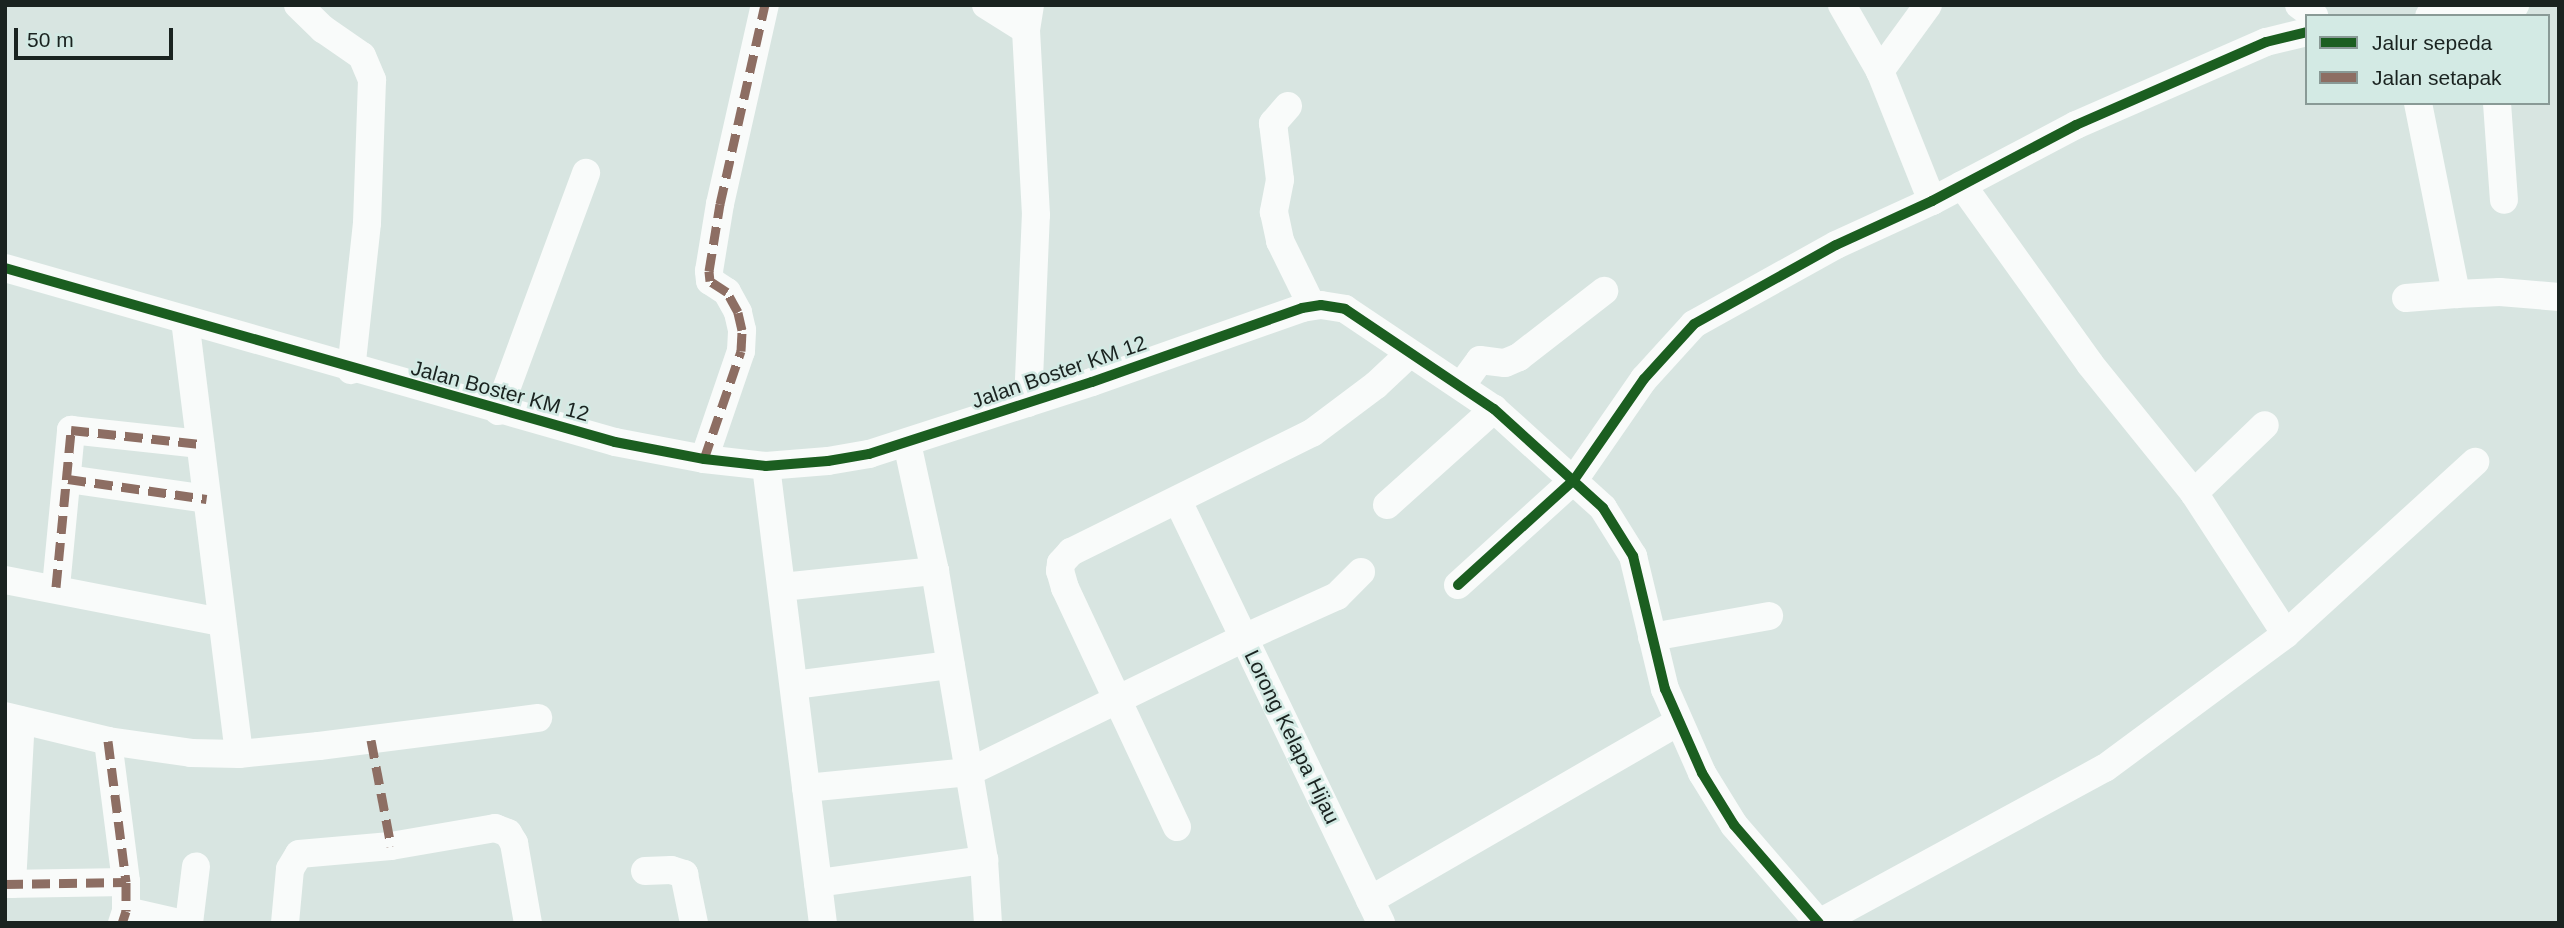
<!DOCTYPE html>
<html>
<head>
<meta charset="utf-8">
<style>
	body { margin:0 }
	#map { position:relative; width:2564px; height:928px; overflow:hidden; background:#d8e5e1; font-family:Helvetica,sans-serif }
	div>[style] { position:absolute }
	.minor>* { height:28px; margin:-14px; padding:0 14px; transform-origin:14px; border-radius:14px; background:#f9fbfa }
	.quiet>* { height:9px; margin-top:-4.5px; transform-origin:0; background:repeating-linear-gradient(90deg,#8d6e63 0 18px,transparent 0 27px) }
	.cycleway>* { height:10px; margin:-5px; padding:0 5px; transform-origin:5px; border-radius:5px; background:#1b5e20 }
	span { translate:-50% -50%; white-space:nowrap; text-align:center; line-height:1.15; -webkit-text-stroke:5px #d3eae4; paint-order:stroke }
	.street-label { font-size:21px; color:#1a2320 }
	.frame { position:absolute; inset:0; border:7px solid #1a2320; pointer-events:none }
	.legend { position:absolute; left:2305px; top:14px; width:245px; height:91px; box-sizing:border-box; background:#d3eae4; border:2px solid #899a96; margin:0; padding:9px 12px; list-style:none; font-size:21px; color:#1a2320 }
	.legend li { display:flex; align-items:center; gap:14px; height:35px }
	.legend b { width:35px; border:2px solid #899a96 }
	.scale { position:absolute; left:14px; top:28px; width:159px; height:32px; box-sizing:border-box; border:4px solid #1a2320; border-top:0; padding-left:9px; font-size:21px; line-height:24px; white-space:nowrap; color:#1a2320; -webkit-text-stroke:5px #d3eae4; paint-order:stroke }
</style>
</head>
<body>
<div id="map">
	<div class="minor">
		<i style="left:298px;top:5px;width:35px;rotate:44deg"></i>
		<i style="left:323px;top:29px;width:47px;rotate:34.7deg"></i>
		<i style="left:362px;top:56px;width:26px;rotate:67deg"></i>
		<i style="left:372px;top:80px;width:143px;rotate:92deg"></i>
		<i style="left:367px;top:223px;width:148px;rotate:96.2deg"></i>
		<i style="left:986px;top:5px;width:47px;rotate:32deg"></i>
		<i style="left:1842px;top:5px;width:76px;rotate:60.1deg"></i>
		<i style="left:1928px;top:5px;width:82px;rotate:126deg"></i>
		<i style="left:1880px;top:71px;width:140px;rotate:68.2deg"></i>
		<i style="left:2299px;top:5px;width:19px;rotate:36deg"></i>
		<i style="left:2429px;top:16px;width:87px;rotate:-7.3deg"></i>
		<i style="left:2418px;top:103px;width:195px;rotate:78.7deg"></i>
		<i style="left:2456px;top:294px;width:44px;rotate:-2.6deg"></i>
		<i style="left:2500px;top:292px;width:59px;rotate:4.8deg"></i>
		<i style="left:2497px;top:103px;width:97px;rotate:85.9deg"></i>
		<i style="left:1288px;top:106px;width:23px;rotate:131deg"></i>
		<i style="left:1273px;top:123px;width:57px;rotate:83deg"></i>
		<i style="left:1280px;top:180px;width:33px;rotate:101deg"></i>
		<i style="left:1274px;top:212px;width:30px;rotate:78deg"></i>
		<i style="left:1280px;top:241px;width:72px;rotate:63.8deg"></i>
		<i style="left:1962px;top:185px;width:220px;rotate:54.4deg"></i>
		<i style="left:2090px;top:364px;width:166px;rotate:51.1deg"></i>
		<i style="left:2194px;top:493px;width:168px;rotate:56.9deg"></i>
		<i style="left:5px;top:268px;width:634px;rotate:15.92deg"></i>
		<i style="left:615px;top:442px;width:91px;rotate:10.8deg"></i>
		<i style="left:704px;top:459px;width:62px;rotate:6.4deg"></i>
		<i style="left:766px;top:466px;width:62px;rotate:-4.6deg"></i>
		<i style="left:828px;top:461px;width:42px;rotate:-9.7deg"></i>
		<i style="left:869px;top:454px;width:234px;rotate:-17.9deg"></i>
		<i style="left:1092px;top:382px;width:223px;rotate:-19.4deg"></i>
		<i style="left:1302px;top:308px;width:19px;rotate:-9deg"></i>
		<i style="left:1321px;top:305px;width:24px;rotate:9deg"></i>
		<i style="left:1345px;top:309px;width:179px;rotate:33.9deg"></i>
		<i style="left:1494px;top:409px;width:147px;rotate:42.2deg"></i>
		<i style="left:1603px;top:508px;width:57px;rotate:58deg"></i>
		<i style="left:1633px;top:556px;width:137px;rotate:76.5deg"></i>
		<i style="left:1665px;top:689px;width:92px;rotate:66.2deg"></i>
		<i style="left:1702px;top:773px;width:61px;rotate:58.4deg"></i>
		<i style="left:1734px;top:825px;width:130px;rotate:49.1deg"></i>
		<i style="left:2406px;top:298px;width:50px;rotate:-4.6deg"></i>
		<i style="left:185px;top:320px;width:437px;rotate:82.9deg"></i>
		<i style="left:1461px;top:386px;width:32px;rotate:-54deg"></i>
		<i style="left:1480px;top:360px;width:25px;rotate:7deg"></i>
		<i style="left:1505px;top:363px;width:15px;rotate:-23deg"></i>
		<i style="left:1519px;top:357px;width:108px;rotate:-37.8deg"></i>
		<i style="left:1028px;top:403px;width:188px;rotate:-87.6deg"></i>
		<i style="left:1036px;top:215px;width:185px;rotate:-93.1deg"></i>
		<i style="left:1026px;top:30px;width:25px;rotate:-81deg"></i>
		<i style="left:498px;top:411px;width:254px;rotate:-69.7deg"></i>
		<i style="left:907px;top:443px;width:131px;rotate:77.7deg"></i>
		<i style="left:935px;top:571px;width:204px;rotate:80.4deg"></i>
		<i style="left:969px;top:772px;width:89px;rotate:80.3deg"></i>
		<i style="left:984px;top:860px;width:63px;rotate:86.4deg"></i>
		<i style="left:704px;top:459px;width:114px;rotate:-71.1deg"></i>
		<i style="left:741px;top:351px;width:21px;rotate:-87deg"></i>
		<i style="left:742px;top:330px;width:18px;rotate:-103deg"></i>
		<i style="left:738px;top:312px;width:23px;rotate:-119deg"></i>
		<i style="left:727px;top:292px;width:20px;rotate:-147deg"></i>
		<i style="left:710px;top:281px;width:10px;rotate:-96deg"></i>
		<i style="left:709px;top:271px;width:68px;rotate:-80.7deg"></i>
		<i style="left:720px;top:204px;width:204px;rotate:-77.3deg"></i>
		<i style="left:766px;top:466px;width:461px;rotate:82.9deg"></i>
		<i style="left:68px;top:479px;width:140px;rotate:8.2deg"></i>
		<i style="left:2194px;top:493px;width:98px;rotate:-43.8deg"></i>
		<i style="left:1178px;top:501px;width:152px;rotate:64.3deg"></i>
		<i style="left:1244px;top:638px;width:102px;rotate:-24.3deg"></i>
		<i style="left:1337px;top:596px;width:34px;rotate:-45deg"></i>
		<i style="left:1387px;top:505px;width:144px;rotate:-41.9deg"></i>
		<i style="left:5px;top:580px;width:221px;rotate:11deg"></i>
		<i style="left:1458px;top:585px;width:156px;rotate:-42.2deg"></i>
		<i style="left:1574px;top:480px;width:123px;rotate:-55.3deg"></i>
		<i style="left:1644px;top:379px;width:74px;rotate:-47.7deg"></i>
		<i style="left:1694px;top:324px;width:162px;rotate:-29.1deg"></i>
		<i style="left:1836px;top:245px;width:106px;rotate:-24.6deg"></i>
		<i style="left:1932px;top:201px;width:163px;rotate:-27.8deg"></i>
		<i style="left:2076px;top:125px;width:207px;rotate:-23.6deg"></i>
		<i style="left:2266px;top:42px;width:42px;rotate:-13.7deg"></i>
		<i style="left:56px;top:587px;width:158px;rotate:-84.5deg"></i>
		<i style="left:71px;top:430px;width:130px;rotate:6.2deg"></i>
		<i style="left:782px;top:587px;width:154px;rotate:-6deg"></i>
		<i style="left:1652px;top:637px;width:119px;rotate:-10.2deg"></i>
		<i style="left:794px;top:685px;width:158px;rotate:-7.3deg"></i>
		<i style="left:5px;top:716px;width:106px;rotate:13.6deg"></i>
		<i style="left:108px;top:741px;width:84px;rotate:8.2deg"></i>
		<i style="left:191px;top:753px;width:48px;rotate:1.2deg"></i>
		<i style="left:239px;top:754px;width:80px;rotate:-5.7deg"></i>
		<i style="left:319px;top:746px;width:221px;rotate:-7.3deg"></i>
		<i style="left:108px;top:741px;width:142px;rotate:82.7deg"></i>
		<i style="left:126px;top:882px;width:29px;rotate:90deg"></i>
		<i style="left:126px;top:911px;width:13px;rotate:108deg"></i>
		<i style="left:806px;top:788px;width:164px;rotate:-5.6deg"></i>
		<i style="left:969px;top:772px;width:306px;rotate:-26deg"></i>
		<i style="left:1244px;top:638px;width:316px;rotate:64.3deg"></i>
		<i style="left:1177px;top:827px;width:264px;rotate:-115.1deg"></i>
		<i style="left:1065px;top:588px;width:18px;rotate:-106deg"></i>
		<i style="left:1060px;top:571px;width:8px;rotate:-83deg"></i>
		<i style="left:1061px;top:563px;width:15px;rotate:-48deg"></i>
		<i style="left:1071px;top:552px;width:269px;rotate:-26.3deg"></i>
		<i style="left:1312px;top:433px;width:80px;rotate:-36.9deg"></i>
		<i style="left:1376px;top:385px;width:45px;rotate:-43.2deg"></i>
		<i style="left:645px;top:871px;width:26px;rotate:-2deg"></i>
		<i style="left:671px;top:870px;width:14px;rotate:17deg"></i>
		<i style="left:684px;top:874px;width:50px;rotate:78.5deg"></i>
		<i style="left:818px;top:883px;width:168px;rotate:-7.9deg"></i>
		<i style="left:5px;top:884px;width:121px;rotate:-0.9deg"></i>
		<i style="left:12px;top:884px;width:164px;rotate:-86.9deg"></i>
		<i style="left:1370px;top:900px;width:356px;rotate:-30deg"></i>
		<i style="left:126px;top:911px;width:54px;rotate:12.8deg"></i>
		<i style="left:189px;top:923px;width:57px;rotate:-83deg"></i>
		<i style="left:285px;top:923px;width:54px;rotate:-84.7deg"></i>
		<i style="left:290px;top:869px;width:17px;rotate:-59deg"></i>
		<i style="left:299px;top:854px;width:92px;rotate:-5deg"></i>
		<i style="left:391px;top:846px;width:106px;rotate:-9.8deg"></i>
		<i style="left:495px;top:828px;width:14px;rotate:21deg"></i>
		<i style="left:508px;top:833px;width:12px;rotate:59deg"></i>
		<i style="left:514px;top:843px;width:81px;rotate:80.1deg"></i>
		<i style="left:1819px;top:923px;width:325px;rotate:-28.5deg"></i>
		<i style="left:2105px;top:768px;width:225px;rotate:-36.5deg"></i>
		<i style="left:2286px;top:634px;width:256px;rotate:-42.3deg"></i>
	</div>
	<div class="quiet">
		<i style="left:704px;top:459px;width:114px;rotate:-71.1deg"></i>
		<i style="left:741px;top:351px;width:21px;rotate:-87deg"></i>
		<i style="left:742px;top:330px;width:18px;rotate:-103deg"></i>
		<i style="left:738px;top:312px;width:23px;rotate:-119deg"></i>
		<i style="left:727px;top:292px;width:20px;rotate:-147deg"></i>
		<i style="left:710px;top:281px;width:10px;rotate:-96deg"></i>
		<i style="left:709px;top:271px;width:68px;rotate:-80.7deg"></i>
		<i style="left:720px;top:204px;width:204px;rotate:-77.3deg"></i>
		<i style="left:68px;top:479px;width:140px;rotate:8.2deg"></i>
		<i style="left:56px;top:587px;width:158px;rotate:-84.5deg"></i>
		<i style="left:71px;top:430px;width:130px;rotate:6.2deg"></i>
		<i style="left:371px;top:740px;width:108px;rotate:79.3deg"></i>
		<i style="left:108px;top:741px;width:142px;rotate:82.7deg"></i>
		<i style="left:126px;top:882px;width:29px;rotate:90deg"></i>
		<i style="left:126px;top:911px;width:13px;rotate:108deg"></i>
		<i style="left:5px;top:884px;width:121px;rotate:-0.9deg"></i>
	</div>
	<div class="cycleway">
		<i style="left:5px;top:268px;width:634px;rotate:15.92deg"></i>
		<i style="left:615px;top:442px;width:91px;rotate:10.8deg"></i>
		<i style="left:704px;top:459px;width:62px;rotate:6.4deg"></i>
		<i style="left:766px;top:466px;width:62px;rotate:-4.6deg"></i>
		<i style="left:828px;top:461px;width:42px;rotate:-9.7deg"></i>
		<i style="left:869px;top:454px;width:234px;rotate:-17.9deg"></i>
		<i style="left:1092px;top:382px;width:223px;rotate:-19.4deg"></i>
		<i style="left:1302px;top:308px;width:19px;rotate:-9deg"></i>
		<i style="left:1321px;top:305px;width:24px;rotate:9deg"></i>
		<i style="left:1345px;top:309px;width:179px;rotate:33.9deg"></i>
		<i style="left:1494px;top:409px;width:147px;rotate:42.2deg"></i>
		<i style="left:1603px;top:508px;width:57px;rotate:58deg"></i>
		<i style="left:1633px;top:556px;width:137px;rotate:76.5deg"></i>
		<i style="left:1665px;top:689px;width:92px;rotate:66.2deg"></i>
		<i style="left:1702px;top:773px;width:61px;rotate:58.4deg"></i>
		<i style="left:1734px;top:825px;width:130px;rotate:49.1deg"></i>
		<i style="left:1458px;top:585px;width:156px;rotate:-42.2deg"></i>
		<i style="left:1574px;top:480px;width:123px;rotate:-55.3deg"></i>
		<i style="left:1644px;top:379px;width:74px;rotate:-47.7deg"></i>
		<i style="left:1694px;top:324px;width:162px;rotate:-29.1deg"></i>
		<i style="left:1836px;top:245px;width:106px;rotate:-24.6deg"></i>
		<i style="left:1932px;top:201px;width:163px;rotate:-27.8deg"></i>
		<i style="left:2076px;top:125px;width:207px;rotate:-23.6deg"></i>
		<i style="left:2266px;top:42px;width:42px;rotate:-13.7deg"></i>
	</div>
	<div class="street-label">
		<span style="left:1059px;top:372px;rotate:-19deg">Jalan Boster KM 12</span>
		<span style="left:500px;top:391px;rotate:15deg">Jalan Boster KM 12</span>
		<span style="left:1292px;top:737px;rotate:64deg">Lorong Kelapa Hijau</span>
	</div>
	<div class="frame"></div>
	<ul class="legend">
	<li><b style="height:9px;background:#1b5e20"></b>Jalur sepeda</li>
	<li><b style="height:9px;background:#8d6e63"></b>Jalan setapak</li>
	</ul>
	<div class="scale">50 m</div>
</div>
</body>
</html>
